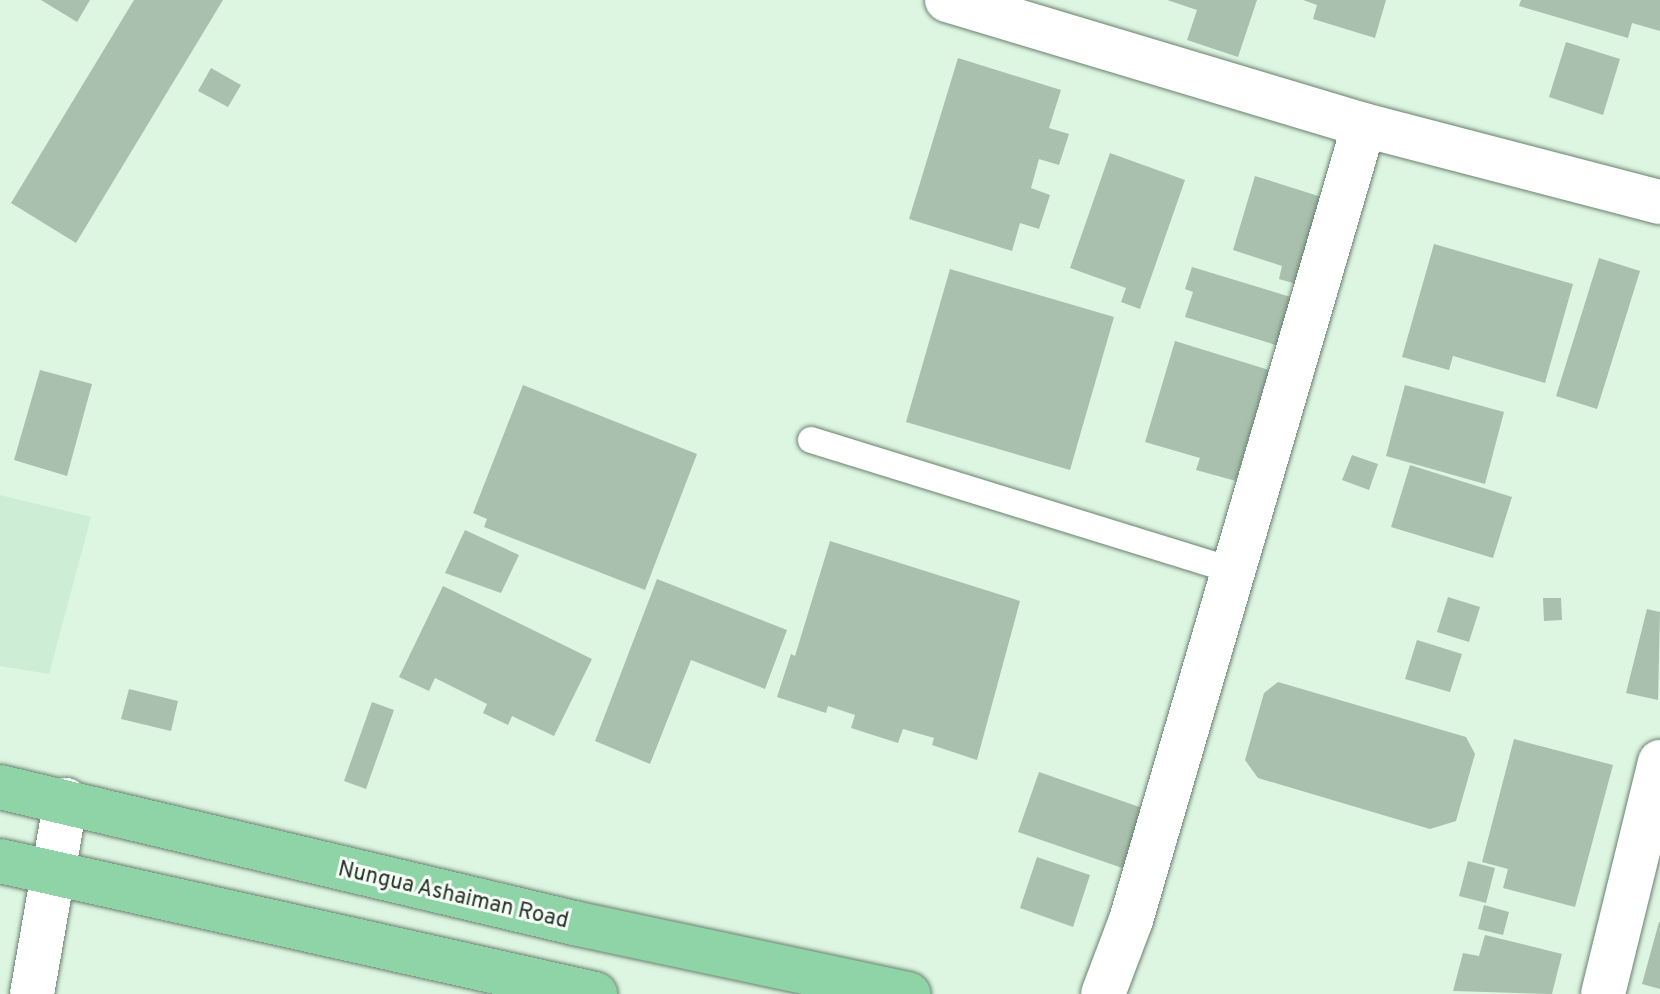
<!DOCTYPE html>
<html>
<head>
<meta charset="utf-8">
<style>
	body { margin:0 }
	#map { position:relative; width:1660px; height:994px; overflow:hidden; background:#ddf6e2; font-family:Overpass,sans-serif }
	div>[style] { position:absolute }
	.built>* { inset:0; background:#cdedd4 }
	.building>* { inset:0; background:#a8c0ad }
	.roads { filter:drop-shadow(0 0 2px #6a806e) drop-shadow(0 0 2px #6a806e) }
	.service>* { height:26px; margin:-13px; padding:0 13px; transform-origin:13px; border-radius:13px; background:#fff }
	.minor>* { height:44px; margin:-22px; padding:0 22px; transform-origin:22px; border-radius:22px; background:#fff }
	.primary>* { height:44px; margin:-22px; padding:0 22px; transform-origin:22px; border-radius:22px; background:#8fd4a6 }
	span { translate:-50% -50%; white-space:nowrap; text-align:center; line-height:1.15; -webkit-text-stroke:6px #f5fff6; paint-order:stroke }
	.street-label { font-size:22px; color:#262f28 }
</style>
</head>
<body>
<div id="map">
	<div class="built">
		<i style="clip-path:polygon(0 495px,91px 517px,49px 674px,0 666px)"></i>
	</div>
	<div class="building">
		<i style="clip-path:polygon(41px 0,90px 0,77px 22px)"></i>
		<i style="clip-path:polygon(134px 0,223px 0,76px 243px,11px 203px)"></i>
		<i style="clip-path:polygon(1167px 0,1257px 0,1238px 57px,1187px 40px,1197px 10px)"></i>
		<i style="clip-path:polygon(1303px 0,1386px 0,1375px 38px,1313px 19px,1317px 5px)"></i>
		<i style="clip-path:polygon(1521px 0,1660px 0,1660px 31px,1632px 23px,1628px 38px,1519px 6px)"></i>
		<i style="clip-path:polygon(1566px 42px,1620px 59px,1603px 115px,1549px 97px)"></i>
		<i style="clip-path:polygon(958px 58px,1061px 90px,1049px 128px,1069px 134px,1059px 165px,1039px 159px,1031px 188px,1050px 195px,1039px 229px,1020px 223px,1012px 251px,909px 219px)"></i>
		<i style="clip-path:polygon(211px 68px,241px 85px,228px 107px,198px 91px)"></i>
		<i style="clip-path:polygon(1110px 153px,1185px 180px,1140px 309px,1121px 302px,1126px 288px,1070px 268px)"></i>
		<i style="clip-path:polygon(1255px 176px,1328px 199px,1303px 286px,1279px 279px,1282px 266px,1233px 250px)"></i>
		<i style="clip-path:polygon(1434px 244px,1573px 284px,1545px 383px,1453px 356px,1449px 370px,1402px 357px)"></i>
		<i style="clip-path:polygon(1599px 258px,1640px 271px,1597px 409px,1556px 396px)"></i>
		<i style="clip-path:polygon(1192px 267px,1294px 298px,1279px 346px,1185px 317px,1193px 292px,1185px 289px)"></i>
		<i style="clip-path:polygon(950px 269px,1114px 317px,1070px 470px,906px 422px)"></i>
		<i style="clip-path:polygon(1175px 341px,1269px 370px,1236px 481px,1196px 470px,1200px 458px,1145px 442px)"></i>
		<i style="clip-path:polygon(40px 370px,92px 384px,67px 476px,14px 460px)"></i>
		<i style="clip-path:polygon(523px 385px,697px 454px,645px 590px,484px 527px,487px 519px,473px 513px)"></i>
		<i style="clip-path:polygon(1405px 385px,1504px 412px,1485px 484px,1386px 456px)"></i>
		<i style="clip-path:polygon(1352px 455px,1378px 464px,1369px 490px,1342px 480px)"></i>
		<i style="clip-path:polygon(1410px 465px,1512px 497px,1493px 558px,1391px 527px)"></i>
		<i style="clip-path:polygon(465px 530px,519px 555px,501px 593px,445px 573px)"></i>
		<i style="clip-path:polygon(830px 541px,1020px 601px,977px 760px,932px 745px,934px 738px,903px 729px,898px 743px,851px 728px,855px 715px,828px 706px,826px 713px,777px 697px,791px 654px,795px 656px)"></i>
		<i style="clip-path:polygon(657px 579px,787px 630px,765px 689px,691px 660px,650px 764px,595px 741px)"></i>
		<i style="clip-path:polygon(443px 586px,592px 659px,554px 736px,512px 716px,508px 725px,483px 713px,487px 704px,435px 678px,429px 691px,399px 677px)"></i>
		<i style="clip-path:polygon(1448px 597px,1480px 607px,1469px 642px,1437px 632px)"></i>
		<i style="clip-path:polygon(1543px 598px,1561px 598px,1562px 620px,1544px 621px)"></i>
		<i style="clip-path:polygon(1647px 609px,1660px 612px,1658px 700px,1626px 693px)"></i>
		<i style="clip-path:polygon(1417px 640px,1462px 654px,1450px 692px,1405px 679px)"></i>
		<i style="clip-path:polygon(1278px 682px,1466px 737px,1475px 754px,1456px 821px,1430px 829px,1258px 778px,1245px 760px,1264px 693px)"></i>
		<i style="clip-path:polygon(129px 689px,178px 701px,171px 731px,121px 719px)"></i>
		<i style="clip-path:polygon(372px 702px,394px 710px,366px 789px,344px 781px)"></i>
		<i style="clip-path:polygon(1514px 739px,1613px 765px,1575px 907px,1503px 888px,1508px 869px,1482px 862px)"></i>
		<i style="clip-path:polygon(1039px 772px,1151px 811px,1131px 871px,1018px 832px)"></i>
		<i style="clip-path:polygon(1037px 857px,1090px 875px,1073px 927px,1020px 908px)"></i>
		<i style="clip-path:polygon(1468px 861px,1495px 868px,1486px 903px,1459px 896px)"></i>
		<i style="clip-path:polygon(1484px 905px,1509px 912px,1503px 935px,1478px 929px)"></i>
		<i style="clip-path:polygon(1659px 922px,1660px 922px,1660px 989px,1642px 984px)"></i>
		<i style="clip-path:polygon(1485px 935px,1562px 954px,1552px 994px,1453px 991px,1463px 953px,1479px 956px)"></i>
	</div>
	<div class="roads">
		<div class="service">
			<i style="left:811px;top:440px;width:439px;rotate:17.2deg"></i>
		</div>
		<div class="minor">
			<i style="left:947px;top:0;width:435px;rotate:16.7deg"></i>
			<i style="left:1364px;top:125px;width:306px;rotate:14.6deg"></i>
			<i style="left:32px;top:994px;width:197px;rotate:-80.1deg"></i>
			<i style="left:1103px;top:994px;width:79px;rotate:-69.3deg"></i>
			<i style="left:1131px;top:920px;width:828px;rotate:-73.67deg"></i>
			<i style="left:1603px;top:994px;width:239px;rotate:-76.2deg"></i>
		</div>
		<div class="primary">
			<i style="left:0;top:787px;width:590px;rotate:13.33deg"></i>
			<i style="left:574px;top:923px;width:342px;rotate:12deg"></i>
			<i style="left:0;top:861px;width:610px;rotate:12.6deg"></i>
		</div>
	</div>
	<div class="street-label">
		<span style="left:453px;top:896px;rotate:13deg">Nungua Ashaiman Road</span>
	</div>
</div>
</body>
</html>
